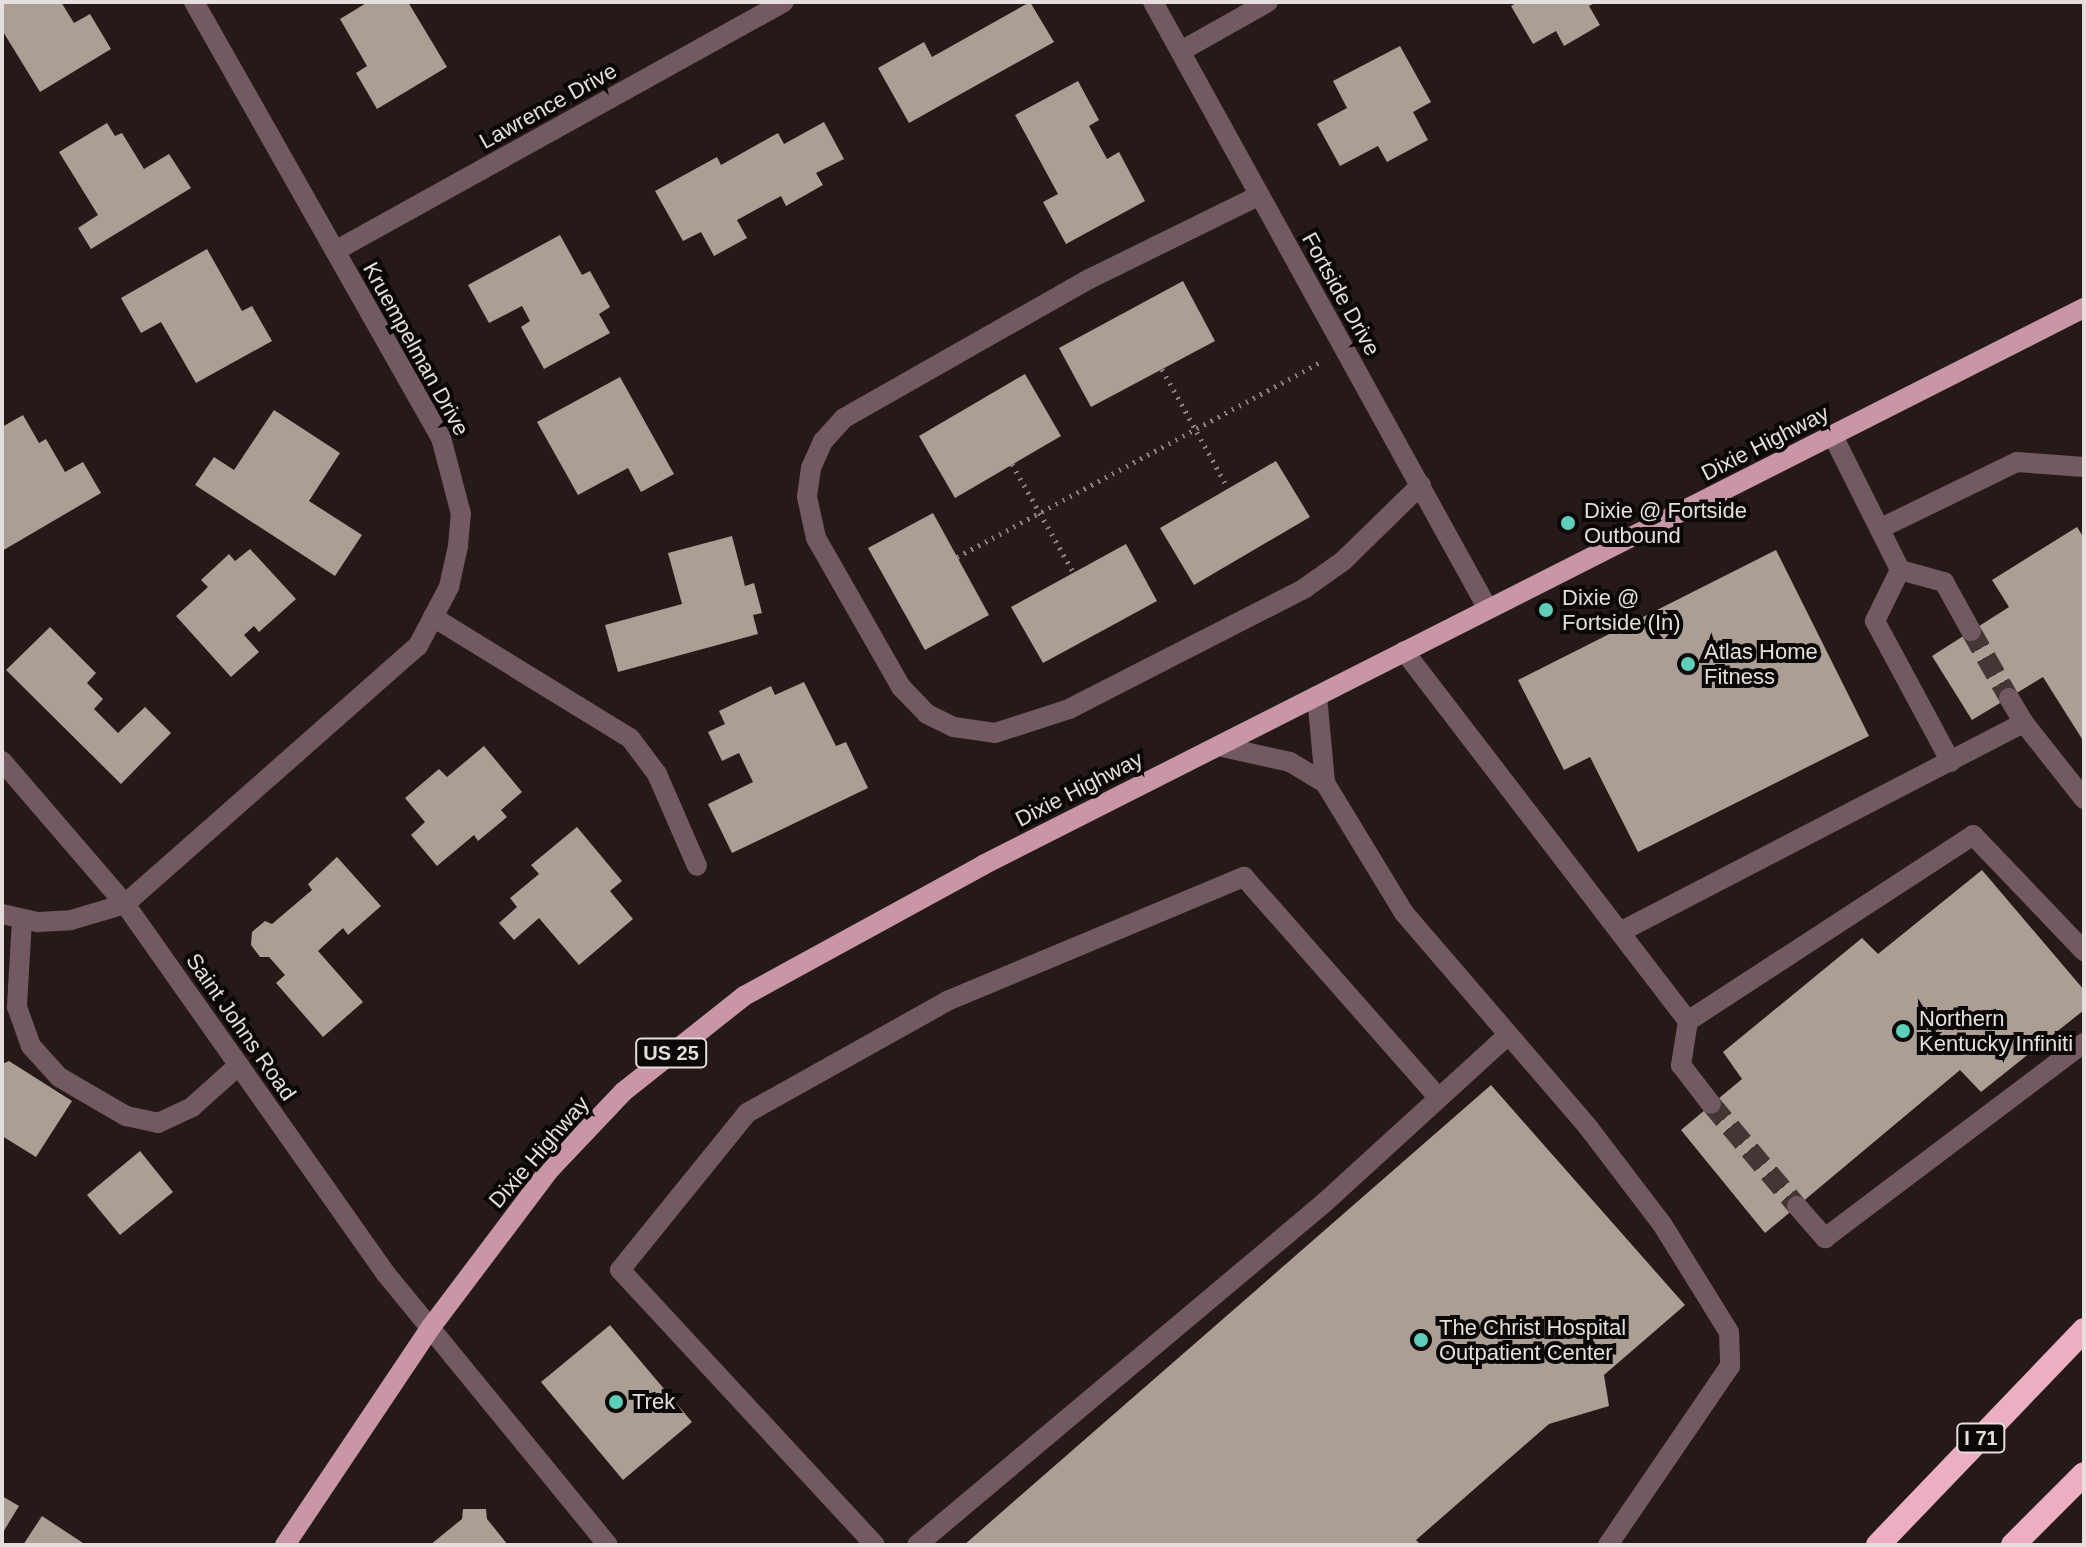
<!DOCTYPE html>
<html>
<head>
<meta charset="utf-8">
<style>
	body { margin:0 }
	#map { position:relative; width:2086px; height:1547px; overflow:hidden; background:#261a19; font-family:Helvetica,sans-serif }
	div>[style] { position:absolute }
	.building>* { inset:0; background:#aa9e95 }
	.minor-tunnel>* { height:20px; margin-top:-10px; transform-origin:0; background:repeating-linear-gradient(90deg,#433736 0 20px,transparent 0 30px) }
	.path>* { height:5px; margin-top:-2.5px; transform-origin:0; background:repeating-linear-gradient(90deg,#877e7d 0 2px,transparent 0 8px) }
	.minor>* { height:20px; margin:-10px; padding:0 10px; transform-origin:10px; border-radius:10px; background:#735a62 }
	.major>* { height:20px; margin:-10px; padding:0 10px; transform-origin:10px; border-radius:10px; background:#c996a7 }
	.highway>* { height:24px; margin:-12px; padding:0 12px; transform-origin:12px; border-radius:12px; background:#ecaec3 }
	.dots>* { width:22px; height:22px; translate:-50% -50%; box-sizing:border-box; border:4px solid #0b0706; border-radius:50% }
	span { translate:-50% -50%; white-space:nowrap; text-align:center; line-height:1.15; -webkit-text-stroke:8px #0b0706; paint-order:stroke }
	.shield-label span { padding:2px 6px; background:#0b0706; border:2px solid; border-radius:6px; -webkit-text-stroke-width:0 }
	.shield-label { font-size:20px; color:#e6dedd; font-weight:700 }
	.street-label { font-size:22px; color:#e6dedd }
	.poi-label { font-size:22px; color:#e6dedd }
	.left { translate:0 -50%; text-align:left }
	.frame { position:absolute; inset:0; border:4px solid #e6dedd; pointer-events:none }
</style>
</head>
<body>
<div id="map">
	<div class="building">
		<i style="clip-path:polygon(2px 2px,61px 2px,74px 23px,90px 14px,111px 49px,40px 92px,2px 30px)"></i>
		<i style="clip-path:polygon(368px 2px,408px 2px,447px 67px,377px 109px,356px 73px,367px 66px,340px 19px)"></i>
		<i style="clip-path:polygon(1030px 2px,1054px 42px,909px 123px,878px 68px,924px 42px,932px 57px)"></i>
		<i style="clip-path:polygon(1518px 2px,1597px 2px,1589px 6px,1600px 25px,1564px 46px,1556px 31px,1533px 44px,1511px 6px)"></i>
		<i style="clip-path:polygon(1400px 46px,1431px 102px,1413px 112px,1428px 140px,1387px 162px,1378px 146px,1340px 166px,1317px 124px,1347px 108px,1333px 81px)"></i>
		<i style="clip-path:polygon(1078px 81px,1099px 120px,1089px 126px,1107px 159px,1119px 152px,1145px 201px,1066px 244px,1043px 202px,1058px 194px,1015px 115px)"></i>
		<i style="clip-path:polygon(824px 122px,844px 159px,816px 173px,823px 185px,786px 206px,781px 196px,737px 220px,747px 238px,714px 256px,701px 232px,683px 241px,655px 191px,717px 157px,721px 165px,778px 133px,784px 144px)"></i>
		<i style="clip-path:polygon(107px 123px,115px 136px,122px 133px,144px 169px,169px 154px,191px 188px,91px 249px,78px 228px,98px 215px,59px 152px)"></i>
		<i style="clip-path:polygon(560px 235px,582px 275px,590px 271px,610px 307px,599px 314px,610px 333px,544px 369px,521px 327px,530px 321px,522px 306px,489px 323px,468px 285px)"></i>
		<i style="clip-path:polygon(207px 249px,242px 311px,252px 306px,272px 341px,196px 383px,161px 322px,141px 333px,121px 298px)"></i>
		<i style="clip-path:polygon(1183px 281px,1215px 341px,1091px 407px,1059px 348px)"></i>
		<i style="clip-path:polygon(1025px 374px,1061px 436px,955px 498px,919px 436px)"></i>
		<i style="clip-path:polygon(620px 377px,674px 474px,641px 492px,628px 468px,578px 495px,537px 422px)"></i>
		<i style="clip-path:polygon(274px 410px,340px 453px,309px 501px,362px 535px,335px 576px,195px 485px,214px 457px,234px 470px)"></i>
		<i style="clip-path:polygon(23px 415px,39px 443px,46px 439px,65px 472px,83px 462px,101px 493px,2px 551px,2px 427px)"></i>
		<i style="clip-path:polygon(1276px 461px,1310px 517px,1194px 585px,1160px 528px)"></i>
		<i style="clip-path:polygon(933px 513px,989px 615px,925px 650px,868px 548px)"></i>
		<i style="clip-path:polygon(2077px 527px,2084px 538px,2084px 742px,2043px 677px,1972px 720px,1932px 656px,2009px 607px,1992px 580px)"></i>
		<i style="clip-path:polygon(732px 536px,745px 586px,754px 583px,762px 613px,753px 615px,758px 634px,618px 672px,605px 625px,682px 604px,668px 553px)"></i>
		<i style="clip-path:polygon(1126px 544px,1157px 601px,1043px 663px,1011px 607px)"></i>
		<i style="clip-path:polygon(250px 549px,296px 599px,259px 632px,254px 626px,244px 635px,259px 652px,231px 677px,176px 616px,208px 587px,201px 580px,229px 554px,235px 561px)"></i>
		<i style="clip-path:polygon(1776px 550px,1869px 736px,1638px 852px,1590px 757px,1564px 770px,1518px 680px)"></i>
		<i style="clip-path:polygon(50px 627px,96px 673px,87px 683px,103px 699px,94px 709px,118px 733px,145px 707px,171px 733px,121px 784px,6px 670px)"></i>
		<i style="clip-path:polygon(804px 682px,836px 746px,846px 742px,868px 788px,732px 853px,708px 804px,753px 782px,739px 753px,722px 761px,708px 732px,725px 724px,719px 711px,771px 686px,775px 695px)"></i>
		<i style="clip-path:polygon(484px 746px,522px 792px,501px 810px,507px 817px,478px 841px,474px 835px,437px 866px,411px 835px,425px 822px,405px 798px,439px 769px,447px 777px)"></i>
		<i style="clip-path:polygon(577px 827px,622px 881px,610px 891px,633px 919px,579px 965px,539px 918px,514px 940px,499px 923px,517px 907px,510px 898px,539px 874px,531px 865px)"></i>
		<i style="clip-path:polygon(337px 857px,381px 906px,348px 935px,343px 928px,318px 951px,363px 1002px,323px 1037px,276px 983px,285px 975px,269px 957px,260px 957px,251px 945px,252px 932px,265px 921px,272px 924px,312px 890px,308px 884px)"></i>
		<i style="clip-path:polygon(1982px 870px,2084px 990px,2084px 1010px,1981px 1092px,1960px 1070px,1765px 1233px,1681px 1130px,1742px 1079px,1723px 1052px,1862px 938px,1878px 954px)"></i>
		<i style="clip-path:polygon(9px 1061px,72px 1101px,36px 1157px,2px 1136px,2px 1064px)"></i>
		<i style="clip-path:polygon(1491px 1085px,1685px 1305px,1604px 1375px,1609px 1406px,1549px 1424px,1416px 1540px,1421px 1545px,964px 1545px)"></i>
		<i style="clip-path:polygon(140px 1151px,173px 1192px,120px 1235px,87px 1195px)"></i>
		<i style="clip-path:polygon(610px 1325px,692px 1422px,623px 1480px,541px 1382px)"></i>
		<i style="clip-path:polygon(2px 1496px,19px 1506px,2px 1534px)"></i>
		<i style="clip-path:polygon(463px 1509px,486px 1509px,487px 1519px,508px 1545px,430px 1545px,462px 1519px)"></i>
		<i style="clip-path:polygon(42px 1516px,86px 1545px,23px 1545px)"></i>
	</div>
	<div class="minor-tunnel">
		<i style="left:1971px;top:631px;width:77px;rotate:60.4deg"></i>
		<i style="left:1711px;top:1104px;width:133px;rotate:49.9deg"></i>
	</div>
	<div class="path">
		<i style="left:1162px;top:369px;width:136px;rotate:61deg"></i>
		<i style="left:1012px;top:464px;width:125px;rotate:60.4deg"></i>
		<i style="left:957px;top:557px;width:414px;rotate:-28.2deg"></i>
	</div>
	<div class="minor">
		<i style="left:1153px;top:2px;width:693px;rotate:61.11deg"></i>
		<i style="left:1181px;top:51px;width:100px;rotate:-29.4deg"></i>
		<i style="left:1258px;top:196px;width:188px;rotate:153.8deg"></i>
		<i style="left:1089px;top:279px;width:282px;rotate:150.4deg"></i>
		<i style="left:844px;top:418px;width:31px;rotate:132deg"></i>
		<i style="left:823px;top:441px;width:30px;rotate:114deg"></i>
		<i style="left:811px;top:468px;width:29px;rotate:98deg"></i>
		<i style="left:807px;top:497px;width:42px;rotate:77.6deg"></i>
		<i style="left:816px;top:538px;width:172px;rotate:60.3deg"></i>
		<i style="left:901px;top:687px;width:37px;rotate:46deg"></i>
		<i style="left:927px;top:714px;width:30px;rotate:26deg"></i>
		<i style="left:954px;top:727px;width:41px;rotate:8.3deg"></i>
		<i style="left:995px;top:733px;width:78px;rotate:-18deg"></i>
		<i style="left:1069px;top:709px;width:265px;rotate:-27.1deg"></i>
		<i style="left:1305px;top:588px;width:47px;rotate:-35.4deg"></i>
		<i style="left:1343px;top:561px;width:109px;rotate:-44.3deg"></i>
		<i style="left:335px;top:251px;width:513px;rotate:-29.01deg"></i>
		<i style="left:1833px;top:436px;width:150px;rotate:63.4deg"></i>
		<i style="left:1900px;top:570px;width:57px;rotate:116.1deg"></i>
		<i style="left:1875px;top:621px;width:160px;rotate:61.7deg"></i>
		<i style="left:1881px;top:528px;width:151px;rotate:-25.9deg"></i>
		<i style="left:2017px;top:462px;width:67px;rotate:4.3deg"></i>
		<i style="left:1900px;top:570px;width:46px;rotate:15.3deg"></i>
		<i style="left:1944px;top:582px;width:56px;rotate:61.1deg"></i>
		<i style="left:433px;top:617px;width:231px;rotate:31.6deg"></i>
		<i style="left:630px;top:738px;width:45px;rotate:53.1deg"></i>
		<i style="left:657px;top:774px;width:100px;rotate:66.5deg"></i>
		<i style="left:1404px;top:651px;width:466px;rotate:52.5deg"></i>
		<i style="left:1688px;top:1021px;width:340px;rotate:-33.1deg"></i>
		<i style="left:1973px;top:835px;width:161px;rotate:46.3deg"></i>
		<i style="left:1317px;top:696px;width:87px;rotate:84.7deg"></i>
		<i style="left:1325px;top:783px;width:152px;rotate:58.7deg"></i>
		<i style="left:1404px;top:913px;width:282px;rotate:49.3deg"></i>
		<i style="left:1588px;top:1127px;width:122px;rotate:52.7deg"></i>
		<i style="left:1662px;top:1224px;width:127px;rotate:58.2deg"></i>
		<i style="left:1729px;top:1332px;width:34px;rotate:88deg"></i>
		<i style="left:1730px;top:1366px;width:217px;rotate:124.3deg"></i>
		<i style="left:2009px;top:698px;width:29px;rotate:59deg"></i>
		<i style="left:1218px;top:746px;width:74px;rotate:12.5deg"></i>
		<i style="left:1290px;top:762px;width:41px;rotate:31deg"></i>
		<i style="left:2px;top:761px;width:189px;rotate:49.3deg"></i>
		<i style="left:125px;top:904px;width:453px;rotate:54.8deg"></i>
		<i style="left:386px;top:1274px;width:350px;rotate:50.7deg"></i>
		<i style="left:2px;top:914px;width:37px;rotate:13deg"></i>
		<i style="left:38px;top:922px;width:33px;rotate:-3deg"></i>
		<i style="left:71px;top:920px;width:56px;rotate:-16.5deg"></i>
		<i style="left:125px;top:904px;width:390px;rotate:-41.4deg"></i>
		<i style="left:418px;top:646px;width:67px;rotate:-62.3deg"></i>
		<i style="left:449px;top:587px;width:42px;rotate:-77.6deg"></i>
		<i style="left:458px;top:546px;width:32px;rotate:-85deg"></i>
		<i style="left:461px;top:514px;width:79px;rotate:-104.7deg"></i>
		<i style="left:441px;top:438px;width:501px;rotate:-119.53deg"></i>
		<i style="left:22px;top:919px;width:88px;rotate:93.3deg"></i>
		<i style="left:17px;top:1007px;width:41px;rotate:70.3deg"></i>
		<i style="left:31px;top:1046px;width:42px;rotate:47.9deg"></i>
		<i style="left:59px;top:1077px;width:78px;rotate:30.2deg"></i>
		<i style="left:126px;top:1116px;width:33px;rotate:12deg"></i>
		<i style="left:158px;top:1123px;width:38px;rotate:-25deg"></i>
		<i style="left:192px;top:1107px;width:63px;rotate:-41.8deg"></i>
		<i style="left:1620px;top:932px;width:455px;rotate:-27.4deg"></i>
		<i style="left:2024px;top:723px;width:97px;rotate:51.7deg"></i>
		<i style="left:1688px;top:1021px;width:45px;rotate:99deg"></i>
		<i style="left:1681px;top:1065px;width:49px;rotate:52.4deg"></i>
		<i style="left:1797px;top:1206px;width:43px;rotate:48.8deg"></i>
		<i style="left:1825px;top:1238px;width:324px;rotate:-37deg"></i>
		<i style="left:875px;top:1545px;width:375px;rotate:-132.8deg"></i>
		<i style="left:620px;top:1270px;width:202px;rotate:-51deg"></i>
		<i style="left:747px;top:1113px;width:229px;rotate:-29.2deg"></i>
		<i style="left:947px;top:1001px;width:322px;rotate:-22.7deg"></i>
		<i style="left:1244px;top:877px;width:293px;rotate:48.6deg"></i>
		<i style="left:917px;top:1545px;width:532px;rotate:-40.04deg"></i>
		<i style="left:1324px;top:1203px;width:249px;rotate:-42.4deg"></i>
	</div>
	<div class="major">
		<i style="left:285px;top:1545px;width:262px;rotate:-56.2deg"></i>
		<i style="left:431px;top:1327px;width:199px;rotate:-53deg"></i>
		<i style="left:551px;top:1168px;width:105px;rotate:-46.5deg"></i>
		<i style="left:623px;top:1092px;width:154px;rotate:-38.4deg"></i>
		<i style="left:744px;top:996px;width:273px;rotate:-28.7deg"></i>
		<i style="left:983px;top:865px;width:1234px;rotate:-26.84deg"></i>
	</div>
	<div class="highway">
		<i style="left:1878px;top:1545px;width:298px;rotate:-46.2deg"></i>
		<i style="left:2013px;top:1545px;width:100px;rotate:-45deg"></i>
	</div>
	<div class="dots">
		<i style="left:1568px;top:523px;background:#5dceb9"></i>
		<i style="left:1546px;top:610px;background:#5dceb9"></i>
		<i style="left:1688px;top:664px;background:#5dceb9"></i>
		<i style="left:1903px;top:1031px;background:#5dceb9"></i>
		<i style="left:1421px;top:1340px;background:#5dceb9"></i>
		<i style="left:616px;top:1402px;background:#5dceb9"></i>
	</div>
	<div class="shield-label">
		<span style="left:671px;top:1053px">US 25</span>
		<span style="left:1981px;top:1438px">I 71</span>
	</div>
	<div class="street-label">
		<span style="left:548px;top:106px;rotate:-29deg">Lawrence Drive</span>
		<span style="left:1341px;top:294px;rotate:61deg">Fortside Drive</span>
		<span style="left:416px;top:349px;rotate:61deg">Kruempelman Drive</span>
		<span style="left:1765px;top:443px;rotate:-27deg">Dixie Highway</span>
		<span style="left:1079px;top:789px;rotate:-27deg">Dixie Highway</span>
		<span style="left:241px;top:1027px;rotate:55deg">Saint Johns Road</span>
		<span style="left:539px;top:1152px;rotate:-49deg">Dixie Highway</span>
	</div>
	<div class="poi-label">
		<span class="left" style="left:1584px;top:523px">Dixie @ Fortside<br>Outbound</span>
		<span class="left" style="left:1562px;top:610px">Dixie @<br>Fortside (In)</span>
		<span class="left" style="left:1704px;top:664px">Atlas Home<br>Fitness</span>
		<span class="left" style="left:1919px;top:1031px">Northern<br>Kentucky Infiniti</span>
		<span class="left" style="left:1439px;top:1340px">The Christ Hospital<br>Outpatient Center</span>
		<span class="left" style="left:632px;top:1402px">Trek</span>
	</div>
	<div class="frame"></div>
</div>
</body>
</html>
